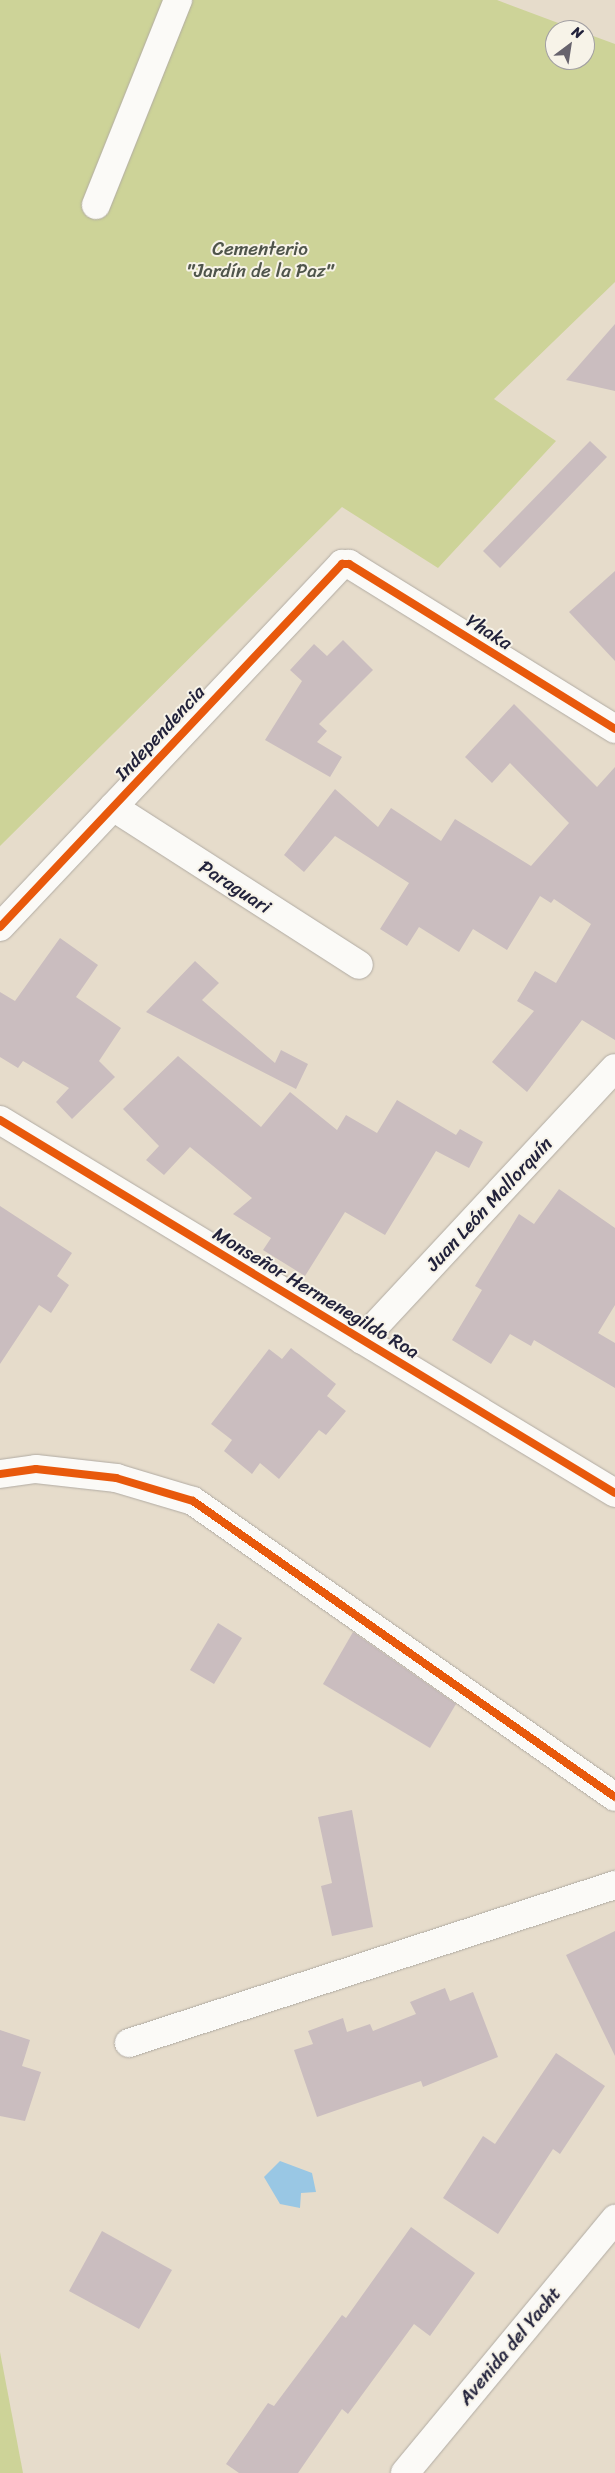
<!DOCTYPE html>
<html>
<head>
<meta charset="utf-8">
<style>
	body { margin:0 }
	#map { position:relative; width:615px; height:2473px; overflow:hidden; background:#e6dccb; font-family:Sriracha,sans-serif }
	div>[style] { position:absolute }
	.green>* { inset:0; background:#cdd398 }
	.water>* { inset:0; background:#99c7e4 }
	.building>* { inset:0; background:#cabdbf }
	.roads { filter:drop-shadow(0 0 1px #b1aba3) drop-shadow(0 0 1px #b1aba3) }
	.minor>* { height:28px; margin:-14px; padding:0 14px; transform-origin:14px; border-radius:14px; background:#fbfaf7 }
	.cycleway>* { height:8px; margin:-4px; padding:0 4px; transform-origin:4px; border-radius:4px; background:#e8590c }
	span { translate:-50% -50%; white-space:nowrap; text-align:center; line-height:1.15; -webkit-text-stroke:4px #f7f3e8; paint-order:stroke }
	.park-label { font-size:19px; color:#4f554b }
	.street-label { font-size:19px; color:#22223b }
	.north { position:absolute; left:545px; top:20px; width:50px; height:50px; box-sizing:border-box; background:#f7f3e8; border:1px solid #a29fa3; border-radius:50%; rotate:31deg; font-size:14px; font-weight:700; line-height:20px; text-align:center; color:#22223b }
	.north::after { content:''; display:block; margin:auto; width:18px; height:22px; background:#67636d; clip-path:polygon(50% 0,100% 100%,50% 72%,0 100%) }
</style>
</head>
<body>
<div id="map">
	<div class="green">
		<i style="clip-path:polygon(0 0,497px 0,577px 30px,555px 30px,555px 60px,585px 60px,585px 33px,615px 44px,615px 282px,494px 399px,556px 441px,438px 568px,342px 507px,0 846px)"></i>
		<i style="clip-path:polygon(0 2352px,23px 2473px,0 2473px)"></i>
	</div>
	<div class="water">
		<i style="clip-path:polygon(280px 2161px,312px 2173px,316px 2192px,301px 2193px,300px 2208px,280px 2204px,264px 2177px)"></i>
	</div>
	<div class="building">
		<i style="clip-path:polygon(615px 324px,615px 391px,566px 380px)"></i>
		<i style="clip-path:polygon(590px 441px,607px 457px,500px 568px,483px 551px)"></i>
		<i style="clip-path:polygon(615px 571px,615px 661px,569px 612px)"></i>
		<i style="clip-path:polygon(343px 640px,373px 670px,319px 724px,327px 731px,317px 742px,342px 757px,330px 777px,265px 740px,302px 681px,290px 670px,314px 644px,327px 656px)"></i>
		<i style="clip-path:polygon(514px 704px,597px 787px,615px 767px,615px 1040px,582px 1020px,527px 1092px,492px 1062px,534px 1011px,517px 1001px,535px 971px,556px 983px,591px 924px,554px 899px,551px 903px,540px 896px,507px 950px,473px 929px,459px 952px,419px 927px,407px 946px,380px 929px,409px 883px,335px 836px,304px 872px,284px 855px,335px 789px,378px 827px,391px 808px,441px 841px,455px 819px,531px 866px,569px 823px,510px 763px,492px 783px,465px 757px)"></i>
		<i style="clip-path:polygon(60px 938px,98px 965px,76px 997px,121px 1028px,99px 1061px,115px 1077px,72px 1119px,56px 1102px,69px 1088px,23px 1061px,18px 1068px,0 1057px,0 992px,15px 1001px)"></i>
		<i style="clip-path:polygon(195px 961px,219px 983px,202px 1000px,275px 1063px,281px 1050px,308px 1064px,296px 1089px,146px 1012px)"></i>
		<i style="clip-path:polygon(178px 1056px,261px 1127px,290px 1092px,337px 1130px,346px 1115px,377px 1133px,397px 1100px,456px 1135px,460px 1129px,483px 1142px,469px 1168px,436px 1151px,385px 1235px,345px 1212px,305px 1276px,263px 1250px,271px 1238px,233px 1214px,252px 1198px,190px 1147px,164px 1175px,146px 1160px,159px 1146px,123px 1109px)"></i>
		<i style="clip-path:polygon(559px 1189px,615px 1228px,615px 1305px,598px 1333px,615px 1343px,615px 1388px,534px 1340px,531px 1346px,510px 1334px,491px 1364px,452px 1340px,482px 1290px,475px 1286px,519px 1214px,534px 1224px)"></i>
		<i style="clip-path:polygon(0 1206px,72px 1253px,57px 1276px,69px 1285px,51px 1313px,39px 1305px,0 1364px)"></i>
		<i style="clip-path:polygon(291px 1348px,336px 1384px,327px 1396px,346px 1411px,326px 1435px,319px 1430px,279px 1479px,260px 1463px,252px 1474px,224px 1451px,232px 1440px,211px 1424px,269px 1349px,282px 1359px)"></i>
		<i style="clip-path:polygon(218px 1623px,242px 1638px,214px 1684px,190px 1670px)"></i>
		<i style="clip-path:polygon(353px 1632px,456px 1704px,430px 1748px,323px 1684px)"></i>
		<i style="clip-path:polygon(352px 1810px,373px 1927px,332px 1936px,321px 1886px,332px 1883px,318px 1817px)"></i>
		<i style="clip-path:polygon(615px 1931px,615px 2056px,566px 1955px)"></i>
		<i style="clip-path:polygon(445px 1988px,450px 2001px,473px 1992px,498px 2057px,423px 2087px,421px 2081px,317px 2117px,294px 2050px,313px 2044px,308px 2031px,343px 2018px,347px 2032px,370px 2024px,373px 2031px,416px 2014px,410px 2002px)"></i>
		<i style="clip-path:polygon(0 2030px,30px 2040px,22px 2066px,41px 2072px,25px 2121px,0 2116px)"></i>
		<i style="clip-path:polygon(556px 2053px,605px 2086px,560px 2154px,553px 2149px,498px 2234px,443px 2198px,483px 2136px,495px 2144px)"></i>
		<i style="clip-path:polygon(411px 2227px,475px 2273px,430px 2336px,414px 2324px,348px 2414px,342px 2409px,298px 2473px,239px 2473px,226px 2464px,268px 2403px,274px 2406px,342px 2315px,346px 2318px)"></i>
		<i style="clip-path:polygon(102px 2231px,172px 2270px,139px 2329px,69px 2291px)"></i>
	</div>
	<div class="roads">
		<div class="minor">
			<i style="left:96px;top:205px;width:221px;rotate:-68.2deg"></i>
			<i style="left:113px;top:807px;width:292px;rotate:32.7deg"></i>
			<i style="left:0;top:927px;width:499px;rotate:-46.7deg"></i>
			<i style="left:342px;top:564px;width:7px"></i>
			<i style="left:349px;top:564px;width:313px;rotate:31.8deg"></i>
			<i style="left:0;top:1120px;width:719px;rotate:31.24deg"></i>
			<i style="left:362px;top:1340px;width:371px;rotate:-47.1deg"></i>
			<i style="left:0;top:1474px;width:36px;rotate:-8deg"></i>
			<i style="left:36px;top:1469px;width:81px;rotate:6.4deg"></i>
			<i style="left:116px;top:1478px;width:80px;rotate:16.6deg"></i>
			<i style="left:193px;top:1501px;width:515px;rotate:35.05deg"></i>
			<i style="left:129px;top:2043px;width:511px;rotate:-18.01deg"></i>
			<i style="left:405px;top:2473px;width:330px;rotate:-50.4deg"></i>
		</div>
	</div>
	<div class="cycleway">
		<i style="left:0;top:927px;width:499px;rotate:-46.7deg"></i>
		<i style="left:342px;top:564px;width:7px"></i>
		<i style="left:349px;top:564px;width:313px;rotate:31.8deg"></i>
		<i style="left:0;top:1120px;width:719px;rotate:31.24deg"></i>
		<i style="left:0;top:1474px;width:36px;rotate:-8deg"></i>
		<i style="left:36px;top:1469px;width:81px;rotate:6.4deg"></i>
		<i style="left:116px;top:1478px;width:80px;rotate:16.6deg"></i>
		<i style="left:193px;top:1501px;width:515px;rotate:35.05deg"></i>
	</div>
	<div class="park-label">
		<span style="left:260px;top:260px">Cementerio<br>"Jardín de la Paz"</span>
	</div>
	<div class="street-label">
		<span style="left:489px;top:632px;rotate:32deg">Yhaka</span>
		<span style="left:160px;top:733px;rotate:-47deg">Independencia</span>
		<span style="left:235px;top:887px;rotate:33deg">Paraguari</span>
		<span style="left:489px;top:1204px;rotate:-47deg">Juan León Mallorquín</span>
		<span style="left:316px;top:1293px;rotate:31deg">Monseñor Hermenegildo Roa</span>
		<span style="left:510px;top:2346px;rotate:-50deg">Avenida del Yacht</span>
	</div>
	<div class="north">N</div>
</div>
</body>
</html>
